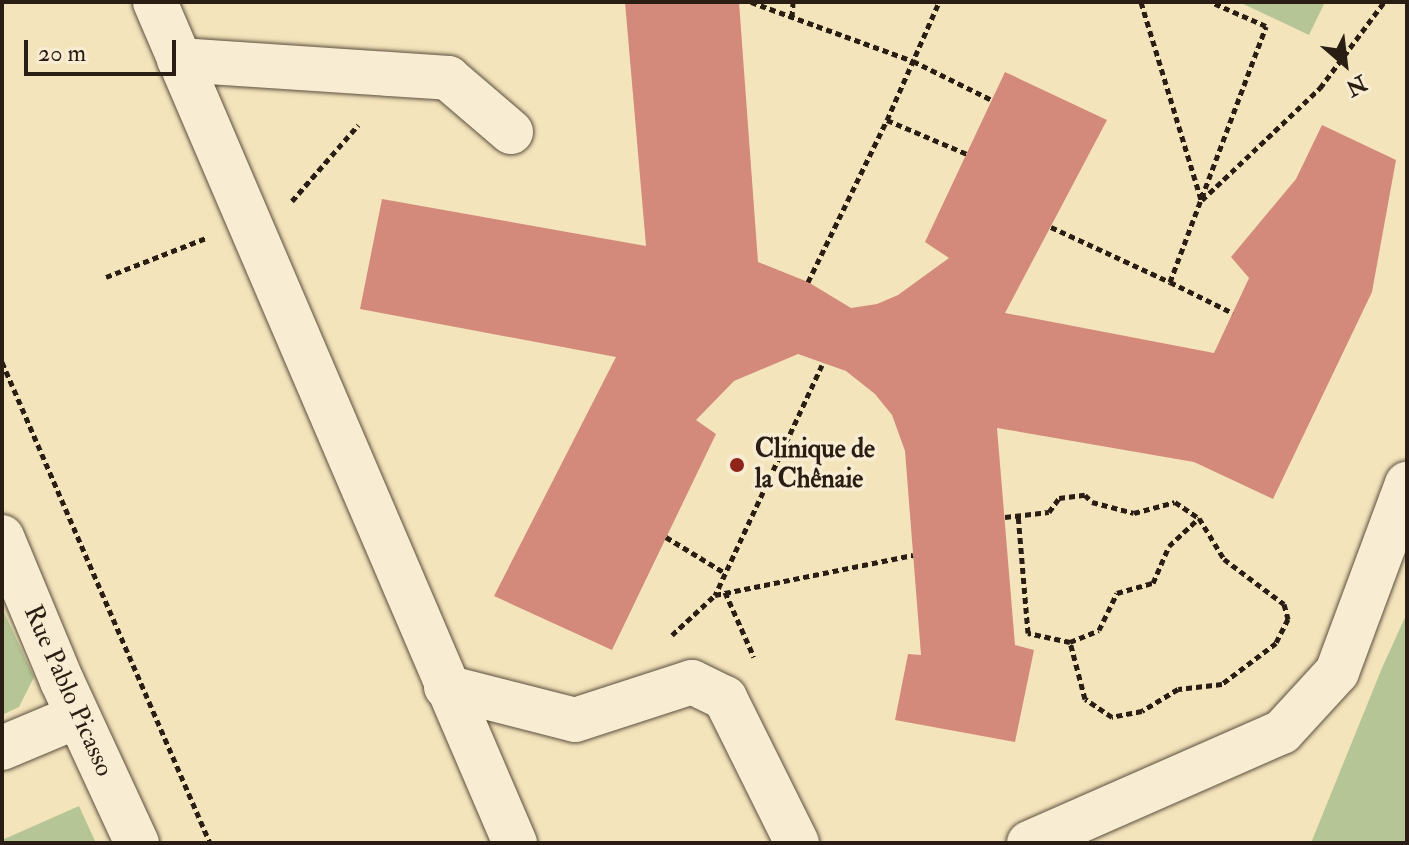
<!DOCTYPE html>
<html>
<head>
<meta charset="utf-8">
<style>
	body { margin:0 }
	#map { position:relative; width:1409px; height:845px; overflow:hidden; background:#f4e4bc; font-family:"IM FELL Double Pica",serif }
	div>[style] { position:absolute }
	.green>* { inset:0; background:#b6c595 }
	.building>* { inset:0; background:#d48a7b }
	.path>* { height:5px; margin-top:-2.5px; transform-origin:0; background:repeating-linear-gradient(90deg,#2a1e14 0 6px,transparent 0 10px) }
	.roads { filter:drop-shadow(0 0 2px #5c503e) drop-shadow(0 0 2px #5c503e) }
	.minor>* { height:44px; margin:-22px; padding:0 22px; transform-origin:22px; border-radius:22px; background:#f8edd3 }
	.dots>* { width:22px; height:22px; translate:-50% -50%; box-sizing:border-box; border:4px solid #f8edd3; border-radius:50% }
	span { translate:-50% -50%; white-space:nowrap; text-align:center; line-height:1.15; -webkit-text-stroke:7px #f8edd3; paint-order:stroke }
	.poi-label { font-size:26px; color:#2a1e14; font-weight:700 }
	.left { translate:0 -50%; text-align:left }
	.street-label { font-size:26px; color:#2a1e14 }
	.frame { position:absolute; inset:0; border:4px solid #2a1e14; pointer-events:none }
	.north { position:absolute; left:1305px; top:24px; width:80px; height:80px; -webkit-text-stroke:6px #f8edd3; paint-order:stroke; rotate:152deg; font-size:22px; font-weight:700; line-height:32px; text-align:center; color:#2a1e14 }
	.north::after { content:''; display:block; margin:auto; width:28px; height:36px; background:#2a1e14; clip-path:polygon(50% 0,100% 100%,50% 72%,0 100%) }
	.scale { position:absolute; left:24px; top:40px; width:152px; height:36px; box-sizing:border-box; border:4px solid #2a1e14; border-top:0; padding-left:10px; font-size:24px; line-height:28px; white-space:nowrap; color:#2a1e14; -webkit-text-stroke:6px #f8edd3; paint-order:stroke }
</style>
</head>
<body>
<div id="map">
	<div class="green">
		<i style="clip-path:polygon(1239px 2px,1325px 2px,1309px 35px)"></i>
		<i style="clip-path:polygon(2px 608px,34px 677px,19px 707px,2px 715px)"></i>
		<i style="clip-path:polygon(1407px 613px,1407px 843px,1311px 843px,1382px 668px)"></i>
		<i style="clip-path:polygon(79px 806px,96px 843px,2px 843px,2px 840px)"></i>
	</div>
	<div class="building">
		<i style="clip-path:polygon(625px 2px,739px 2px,758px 262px,808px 282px,851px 308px,877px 304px,898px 295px,949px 258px,925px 242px,1005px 72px,1107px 120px,1005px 313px,1214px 353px,1249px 278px,1231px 257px,1296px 179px,1322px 125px,1396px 160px,1372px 292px,1273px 499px,1194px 462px,997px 428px,1015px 645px,1034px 650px,1015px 742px,895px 720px,908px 654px,921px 655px,905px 451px,892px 415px,875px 394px,846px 371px,798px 354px,734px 381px,696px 420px,716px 434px,612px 650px,494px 596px,616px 357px,360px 309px,382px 199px,646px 246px)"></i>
	</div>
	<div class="path">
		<i style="left:751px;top:2px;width:172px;rotate:20deg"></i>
		<i style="left:913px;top:61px;width:88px;rotate:26.3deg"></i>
		<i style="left:1141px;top:2px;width:207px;rotate:73.1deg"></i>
		<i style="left:792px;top:17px;width:15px;rotate:-86deg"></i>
		<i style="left:887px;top:120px;width:87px;rotate:23deg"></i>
		<i style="left:1202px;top:200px;width:163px;rotate:-43.5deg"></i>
		<i style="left:1320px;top:88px;width:107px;rotate:-53.3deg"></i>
		<i style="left:292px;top:201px;width:101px;rotate:-49deg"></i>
		<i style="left:1051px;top:227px;width:131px;rotate:24.8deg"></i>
		<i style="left:1170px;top:282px;width:273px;rotate:-69.4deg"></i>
		<i style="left:1266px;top:26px;width:60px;rotate:-156.4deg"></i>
		<i style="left:106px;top:277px;width:107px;rotate:-21.3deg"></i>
		<i style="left:808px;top:282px;width:180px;rotate:-64deg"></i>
		<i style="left:887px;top:120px;width:129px;rotate:-66.2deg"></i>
		<i style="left:1170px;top:282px;width:70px;rotate:26.2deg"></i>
		<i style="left:2px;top:362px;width:524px;rotate:66.61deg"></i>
		<i style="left:822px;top:365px;width:254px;rotate:114.9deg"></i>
		<i style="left:715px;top:595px;width:202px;rotate:-11.4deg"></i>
		<i style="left:1005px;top:517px;width:44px;rotate:-6.5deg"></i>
		<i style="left:1049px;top:512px;width:17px;rotate:-54deg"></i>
		<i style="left:1059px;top:498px;width:26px;rotate:-7deg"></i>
		<i style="left:1085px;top:495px;width:10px;rotate:45deg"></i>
		<i style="left:1092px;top:502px;width:43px;rotate:14.7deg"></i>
		<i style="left:1134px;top:513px;width:42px;rotate:-15deg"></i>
		<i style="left:1175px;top:502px;width:29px;rotate:34deg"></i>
		<i style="left:1199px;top:518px;width:48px;rotate:58.6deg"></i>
		<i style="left:1224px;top:559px;width:75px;rotate:36.9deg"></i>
		<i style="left:1284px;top:604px;width:16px;rotate:75deg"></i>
		<i style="left:1288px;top:619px;width:27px;rotate:117deg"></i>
		<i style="left:1276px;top:643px;width:68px;rotate:142.8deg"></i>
		<i style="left:1222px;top:684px;width:44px;rotate:173.5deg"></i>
		<i style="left:1178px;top:689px;width:42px;rotate:148.6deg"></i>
		<i style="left:1142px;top:711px;width:31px;rotate:169deg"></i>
		<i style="left:1112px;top:717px;width:32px;rotate:-146deg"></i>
		<i style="left:1085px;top:699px;width:59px;rotate:-104.7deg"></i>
		<i style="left:1070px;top:642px;width:43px;rotate:-167.9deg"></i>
		<i style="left:1028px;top:633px;width:118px;rotate:-94.8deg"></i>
		<i style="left:666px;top:537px;width:69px;rotate:31.4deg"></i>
		<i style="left:725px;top:592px;width:71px;rotate:66deg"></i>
		<i style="left:672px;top:635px;width:59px;rotate:-42.9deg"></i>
		<i style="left:1070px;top:642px;width:31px;rotate:-22deg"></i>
		<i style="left:1099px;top:630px;width:41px;rotate:-64.1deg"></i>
		<i style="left:1117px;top:593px;width:37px;rotate:-16deg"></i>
		<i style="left:1153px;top:583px;width:40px;rotate:-66.6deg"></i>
		<i style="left:1169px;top:546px;width:41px;rotate:-43deg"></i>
	</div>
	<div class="roads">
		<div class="minor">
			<i style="left:155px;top:2px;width:915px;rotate:66.83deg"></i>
			<i style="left:179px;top:60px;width:270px;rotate:3.8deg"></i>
			<i style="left:448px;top:78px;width:83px;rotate:40.6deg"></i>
			<i style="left:2px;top:537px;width:156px;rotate:67.4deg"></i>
			<i style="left:62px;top:681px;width:179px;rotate:65.2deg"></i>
			<i style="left:446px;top:687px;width:133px;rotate:14.3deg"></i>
			<i style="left:575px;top:720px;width:123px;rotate:-18deg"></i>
			<i style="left:692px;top:682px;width:37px;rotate:26deg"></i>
			<i style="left:725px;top:698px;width:162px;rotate:63.6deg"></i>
			<i style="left:2px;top:748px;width:82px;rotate:-22.8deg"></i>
			<i style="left:1029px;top:843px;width:276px;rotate:-23.7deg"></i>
			<i style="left:1282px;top:732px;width:81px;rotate:-47.5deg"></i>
			<i style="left:1337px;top:672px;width:201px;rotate:-69.6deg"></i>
		</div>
	</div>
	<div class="dots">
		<i style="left:737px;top:465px;background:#8f2418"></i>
	</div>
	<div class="poi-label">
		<span class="left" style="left:755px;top:465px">Clinique de<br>la Chênaie</span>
	</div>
	<div class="street-label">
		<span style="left:68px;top:691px;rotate:66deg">Rue Pablo Picasso</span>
	</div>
	<div class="frame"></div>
	<div class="north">N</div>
	<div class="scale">20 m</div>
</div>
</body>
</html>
